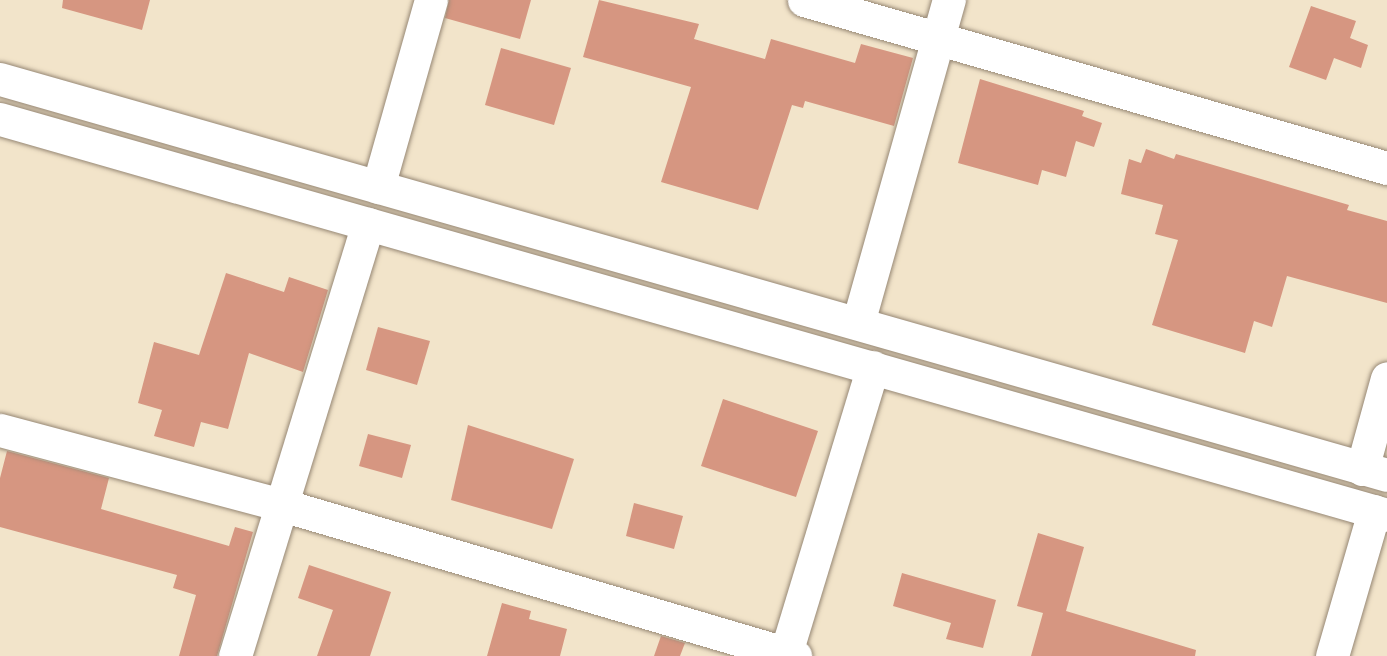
<!DOCTYPE html>
<html>
<head>
<meta charset="utf-8">
<style>
	body { margin:0 }
	#map { position:relative; width:1387px; height:656px; overflow:hidden; background:#f2e4ca; font-family:"IM FELL English",serif }
	div>[style] { position:absolute }
	.building>* { inset:0; background:#d69681 }
	.roads { filter:drop-shadow(0 0 2px #968774) drop-shadow(0 0 2px #968774) }
	.street>* { height:33px; margin:-16.5px; padding:0 16.5px; transform-origin:16.5px; border-radius:16.5px; background:#fff }
	.secondary>* { height:33px; margin:-16.5px; padding:0 16.5px; transform-origin:16.5px; border-radius:16.5px; background:#fff }
	span { translate:-50% -50%; white-space:nowrap; text-align:center; line-height:1.15; -webkit-text-stroke:4.5px #f7f3e8; paint-order:stroke }
</style>
</head>
<body>
<div id="map">
	<div class="building">
		<i style="clip-path:polygon(63px 0,150px 0,142px 30px,62px 8px)"></i>
		<i style="clip-path:polygon(449px 0,531px 0,520px 39px,445px 18px)"></i>
		<i style="clip-path:polygon(599px 0,699px 24px,694px 39px,765px 59px,771px 39px,855px 63px,861px 44px,913px 58px,894px 126px,805px 101px,803px 108px,792px 105px,758px 210px,661px 182px,691px 87px,583px 57px)"></i>
		<i style="clip-path:polygon(1311px 6px,1356px 21px,1350px 38px,1368px 45px,1361px 68px,1334px 58px,1326px 80px,1289px 67px)"></i>
		<i style="clip-path:polygon(501px 48px,571px 68px,554px 125px,485px 105px)"></i>
		<i style="clip-path:polygon(980px 79px,1084px 111px,1082px 116px,1102px 123px,1094px 147px,1076px 141px,1066px 177px,1042px 170px,1038px 185px,958px 163px)"></i>
		<i style="clip-path:polygon(1146px 149px,1174px 159px,1176px 154px,1349px 205px,1347px 210px,1387px 221px,1387px 303px,1287px 276px,1272px 327px,1254px 321px,1245px 353px,1152px 325px,1178px 240px,1155px 234px,1163px 205px,1121px 194px,1129px 159px,1141px 163px)"></i>
		<i style="clip-path:polygon(226px 273px,284px 292px,289px 277px,328px 290px,303px 372px,249px 353px,228px 429px,201px 422px,194px 447px,154px 436px,162px 410px,138px 403px,154px 342px,199px 355px)"></i>
		<i style="clip-path:polygon(378px 327px,430px 341px,417px 385px,366px 370px)"></i>
		<i style="clip-path:polygon(723px 399px,818px 431px,796px 497px,701px 466px)"></i>
		<i style="clip-path:polygon(468px 425px,574px 459px,552px 529px,451px 500px)"></i>
		<i style="clip-path:polygon(368px 434px,411px 445px,402px 478px,359px 466px)"></i>
		<i style="clip-path:polygon(7px 451px,109px 478px,101px 509px,229px 546px,235px 527px,253px 532px,217px 656px,179px 656px,196px 595px,173px 588px,177px 575px,0 527px,0 478px)"></i>
		<i style="clip-path:polygon(634px 503px,683px 516px,674px 549px,626px 536px)"></i>
		<i style="clip-path:polygon(1038px 533px,1084px 547px,1066px 611px,1196px 650px,1195px 656px,1031px 656px,1043px 613px,1017px 606px)"></i>
		<i style="clip-path:polygon(309px 565px,391px 592px,370px 656px,317px 656px,333px 610px,298px 598px)"></i>
		<i style="clip-path:polygon(902px 573px,996px 600px,983px 648px,946px 639px,951px 623px,893px 606px)"></i>
		<i style="clip-path:polygon(502px 603px,531px 611px,529px 619px,567px 629px,560px 656px,487px 656px)"></i>
		<i style="clip-path:polygon(661px 636px,685px 643px,680px 656px,654px 656px)"></i>
	</div>
	<div class="roads">
		<div class="street">
			<i style="left:804px;top:0;width:607px;rotate:16.08deg"></i>
			<i style="left:378px;top:187px;width:194px;rotate:-74.2deg"></i>
			<i style="left:858px;top:323px;width:336px;rotate:-74.3deg"></i>
			<i style="left:0;top:430px;width:292px;rotate:14.9deg"></i>
			<i style="left:282px;top:505px;width:535px;rotate:16.4deg"></i>
			<i style="left:1362px;top:469px;width:94px;rotate:-74.6deg"></i>
			<i style="left:235px;top:656px;width:452px;rotate:-72.9deg"></i>
			<i style="left:785px;top:656px;width:302px;rotate:-73.1deg"></i>
			<i style="left:1332px;top:656px;width:151px;rotate:-73.8deg"></i>
		</div>
		<div class="secondary">
			<i style="left:0;top:79px;width:1442px;rotate:15.93deg"></i>
			<i style="left:0;top:119px;width:1442px;rotate:15.93deg"></i>
		</div>
	</div>
</div>
</body>
</html>
